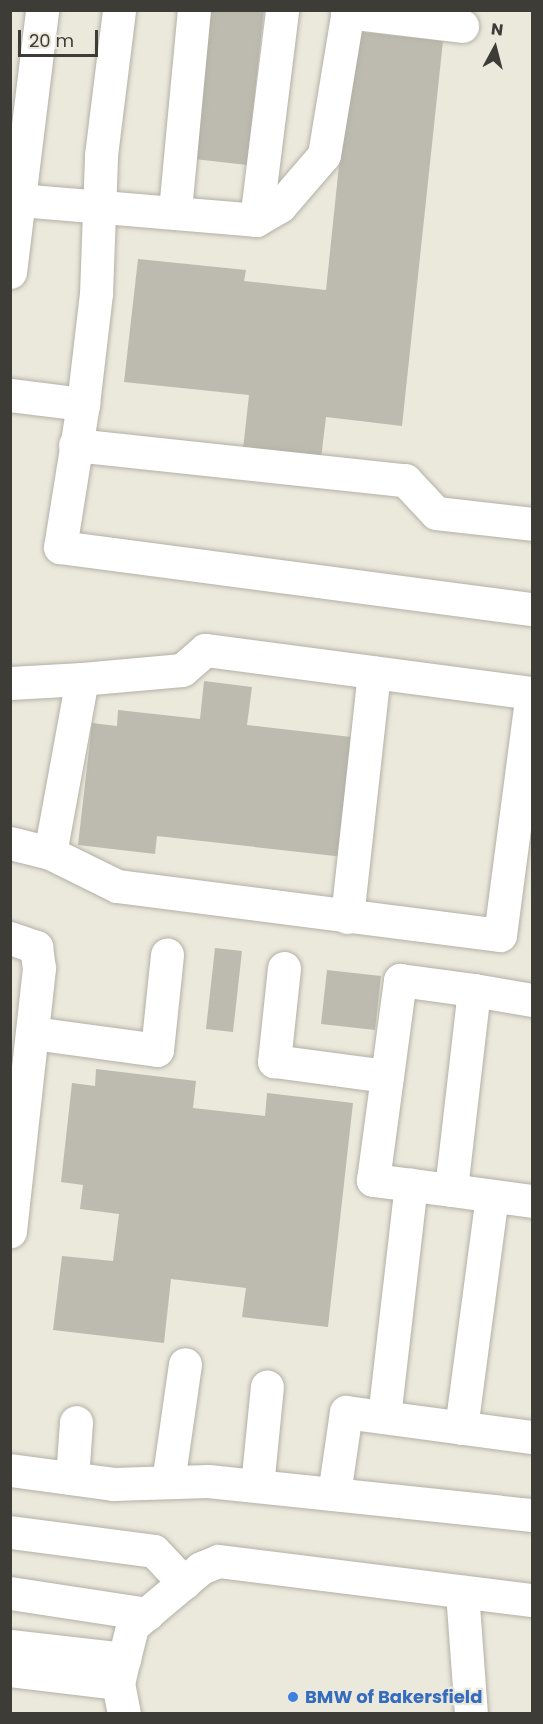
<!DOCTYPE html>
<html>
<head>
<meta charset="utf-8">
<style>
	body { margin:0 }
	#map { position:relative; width:543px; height:1724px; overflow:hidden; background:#ebe8dc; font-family:Poppins,sans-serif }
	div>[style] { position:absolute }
	.building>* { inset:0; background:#bdbbaf }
	.roads { filter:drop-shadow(0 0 2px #b3b0a5) drop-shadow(0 0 2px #b3b0a5) }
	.minor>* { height:33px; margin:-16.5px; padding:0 16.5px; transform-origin:16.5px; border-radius:16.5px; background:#fff }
	.dots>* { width:16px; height:16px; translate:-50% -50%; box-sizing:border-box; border:3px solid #ebe8dc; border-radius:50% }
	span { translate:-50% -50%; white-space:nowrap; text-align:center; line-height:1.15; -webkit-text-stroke:4.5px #ebe8dc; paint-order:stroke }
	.shop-label { font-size:18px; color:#366cbe; font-weight:700 }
	.left { translate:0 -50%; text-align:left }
	.frame { position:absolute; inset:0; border:12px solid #3d3c37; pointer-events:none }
	.north { position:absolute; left:465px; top:18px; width:60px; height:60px; -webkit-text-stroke:4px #ebe8dc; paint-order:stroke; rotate:7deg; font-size:16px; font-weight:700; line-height:24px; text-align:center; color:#3d3c37 }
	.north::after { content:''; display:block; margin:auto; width:21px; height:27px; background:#3d3c37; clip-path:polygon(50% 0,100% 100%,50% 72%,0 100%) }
	.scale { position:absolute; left:18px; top:30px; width:80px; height:27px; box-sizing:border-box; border:3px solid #3d3c37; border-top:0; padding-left:8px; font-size:18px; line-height:21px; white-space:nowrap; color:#3d3c37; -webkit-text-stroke:4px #ebe8dc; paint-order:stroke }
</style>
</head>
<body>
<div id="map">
	<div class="building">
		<i style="clip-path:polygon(211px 10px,264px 10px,247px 165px,194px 159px)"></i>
		<i style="clip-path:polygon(353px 31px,443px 41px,402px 426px,326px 417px,320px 467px,242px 458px,249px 395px,124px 382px,138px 259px,246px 270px,244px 281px,326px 290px)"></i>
		<i style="clip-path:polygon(204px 681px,252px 687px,247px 725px,351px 737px,344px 857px,157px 836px,155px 854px,78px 845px,92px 723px,117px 726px,118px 710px,200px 719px)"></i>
		<i style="clip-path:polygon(215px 948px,242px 951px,233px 1032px,206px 1029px)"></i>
		<i style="clip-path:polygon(327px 970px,381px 976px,375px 1030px,321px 1024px)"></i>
		<i style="clip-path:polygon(96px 1069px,196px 1081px,193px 1108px,265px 1116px,267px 1093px,353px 1103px,328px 1327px,242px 1317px,246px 1288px,171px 1279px,164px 1343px,53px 1330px,62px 1256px,113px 1261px,119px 1214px,80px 1209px,83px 1185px,61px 1182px,72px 1083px,95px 1086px)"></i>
	</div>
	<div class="roads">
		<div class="minor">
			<i style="left:347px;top:12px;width:116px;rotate:6.9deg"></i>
			<i style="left:19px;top:200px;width:238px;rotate:4.8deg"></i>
			<i style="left:256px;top:220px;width:212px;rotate:-82.9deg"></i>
			<i style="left:175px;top:210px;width:201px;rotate:-84.6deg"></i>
			<i style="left:256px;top:220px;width:28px;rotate:-30deg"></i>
			<i style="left:280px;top:206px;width:67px;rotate:-49.2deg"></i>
			<i style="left:324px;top:155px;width:147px;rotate:-80.6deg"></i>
			<i style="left:10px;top:272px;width:264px;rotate:-83deg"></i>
			<i style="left:10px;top:395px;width:74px;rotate:7deg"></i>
			<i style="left:83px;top:404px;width:111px;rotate:-83.3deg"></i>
			<i style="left:96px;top:294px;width:139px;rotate:-87.9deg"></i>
			<i style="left:101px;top:155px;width:146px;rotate:-82.9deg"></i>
			<i style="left:83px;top:404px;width:145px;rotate:99.1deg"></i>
			<i style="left:60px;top:547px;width:476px;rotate:7.5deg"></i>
			<i style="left:75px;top:445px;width:332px;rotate:6.1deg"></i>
			<i style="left:405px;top:480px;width:45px;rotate:46.8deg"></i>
			<i style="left:436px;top:513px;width:97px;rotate:6.5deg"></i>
			<i style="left:10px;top:683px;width:72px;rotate:-3.2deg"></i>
			<i style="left:82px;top:679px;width:177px;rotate:100.4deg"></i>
			<i style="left:50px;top:853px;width:41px;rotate:-166deg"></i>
			<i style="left:50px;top:853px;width:75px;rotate:26.2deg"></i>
			<i style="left:117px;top:886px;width:386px;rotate:7.3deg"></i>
			<i style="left:500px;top:935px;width:244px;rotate:-82.5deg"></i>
			<i style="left:532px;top:693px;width:330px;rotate:-172.5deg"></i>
			<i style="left:205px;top:650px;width:30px;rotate:139deg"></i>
			<i style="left:182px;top:670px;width:100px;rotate:174.9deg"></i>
			<i style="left:347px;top:917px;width:246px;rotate:-83.7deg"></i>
			<i style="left:10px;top:938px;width:28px;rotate:19deg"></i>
			<i style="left:36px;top:947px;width:21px;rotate:82deg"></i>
			<i style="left:39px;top:968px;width:265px;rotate:96.3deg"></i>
			<i style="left:284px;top:968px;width:94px;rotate:96.1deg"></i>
			<i style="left:274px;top:1061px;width:114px;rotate:7.6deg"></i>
			<i style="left:532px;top:1000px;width:59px;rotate:-170.2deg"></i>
			<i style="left:474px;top:990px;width:201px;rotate:96.6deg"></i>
			<i style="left:451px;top:1190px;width:82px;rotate:7.7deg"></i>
			<i style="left:33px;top:1033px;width:125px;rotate:7.8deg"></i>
			<i style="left:157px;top:1050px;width:96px;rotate:-84deg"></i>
			<i style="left:451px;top:1190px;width:79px;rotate:-172.7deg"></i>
			<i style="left:373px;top:1180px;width:202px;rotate:-82.3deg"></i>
			<i style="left:400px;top:980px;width:75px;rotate:7.7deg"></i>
			<i style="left:384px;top:1417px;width:234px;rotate:-83.4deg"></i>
			<i style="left:461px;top:1428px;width:233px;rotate:-82.4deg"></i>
			<i style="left:10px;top:1470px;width:104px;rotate:7.7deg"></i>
			<i style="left:113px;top:1484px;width:95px;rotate:-1.8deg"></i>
			<i style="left:208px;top:1481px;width:326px;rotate:6deg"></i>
			<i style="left:72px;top:1478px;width:56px;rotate:-85.9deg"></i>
			<i style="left:168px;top:1482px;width:119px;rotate:-81.8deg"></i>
			<i style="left:257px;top:1486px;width:100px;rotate:-84.3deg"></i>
			<i style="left:334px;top:1494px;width:83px;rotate:-81.7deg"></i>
			<i style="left:346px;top:1412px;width:188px;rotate:7.7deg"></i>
			<i style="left:10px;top:1532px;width:145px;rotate:7.5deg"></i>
			<i style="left:154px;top:1551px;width:44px;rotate:46.8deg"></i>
			<i style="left:462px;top:1592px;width:122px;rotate:85.8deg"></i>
			<i style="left:10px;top:1593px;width:139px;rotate:8.7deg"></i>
			<i style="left:10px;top:1646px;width:115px;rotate:6.5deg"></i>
			<i style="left:124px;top:1659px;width:34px;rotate:-76deg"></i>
			<i style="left:132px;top:1626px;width:90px;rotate:-40deg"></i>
			<i style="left:201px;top:1568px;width:18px;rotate:-22deg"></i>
			<i style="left:218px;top:1561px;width:316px;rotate:7.1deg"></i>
			<i style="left:123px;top:1662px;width:22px;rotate:103deg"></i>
			<i style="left:118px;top:1683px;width:32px;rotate:79deg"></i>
			<i style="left:10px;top:1670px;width:109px;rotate:6.9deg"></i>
		</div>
	</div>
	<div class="dots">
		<i style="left:293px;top:1697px;background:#3f7fe0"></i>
	</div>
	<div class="shop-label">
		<span class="left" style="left:305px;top:1697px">BMW of Bakersfield</span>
	</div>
	<div class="frame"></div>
	<div class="north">N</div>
	<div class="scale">20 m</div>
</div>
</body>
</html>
